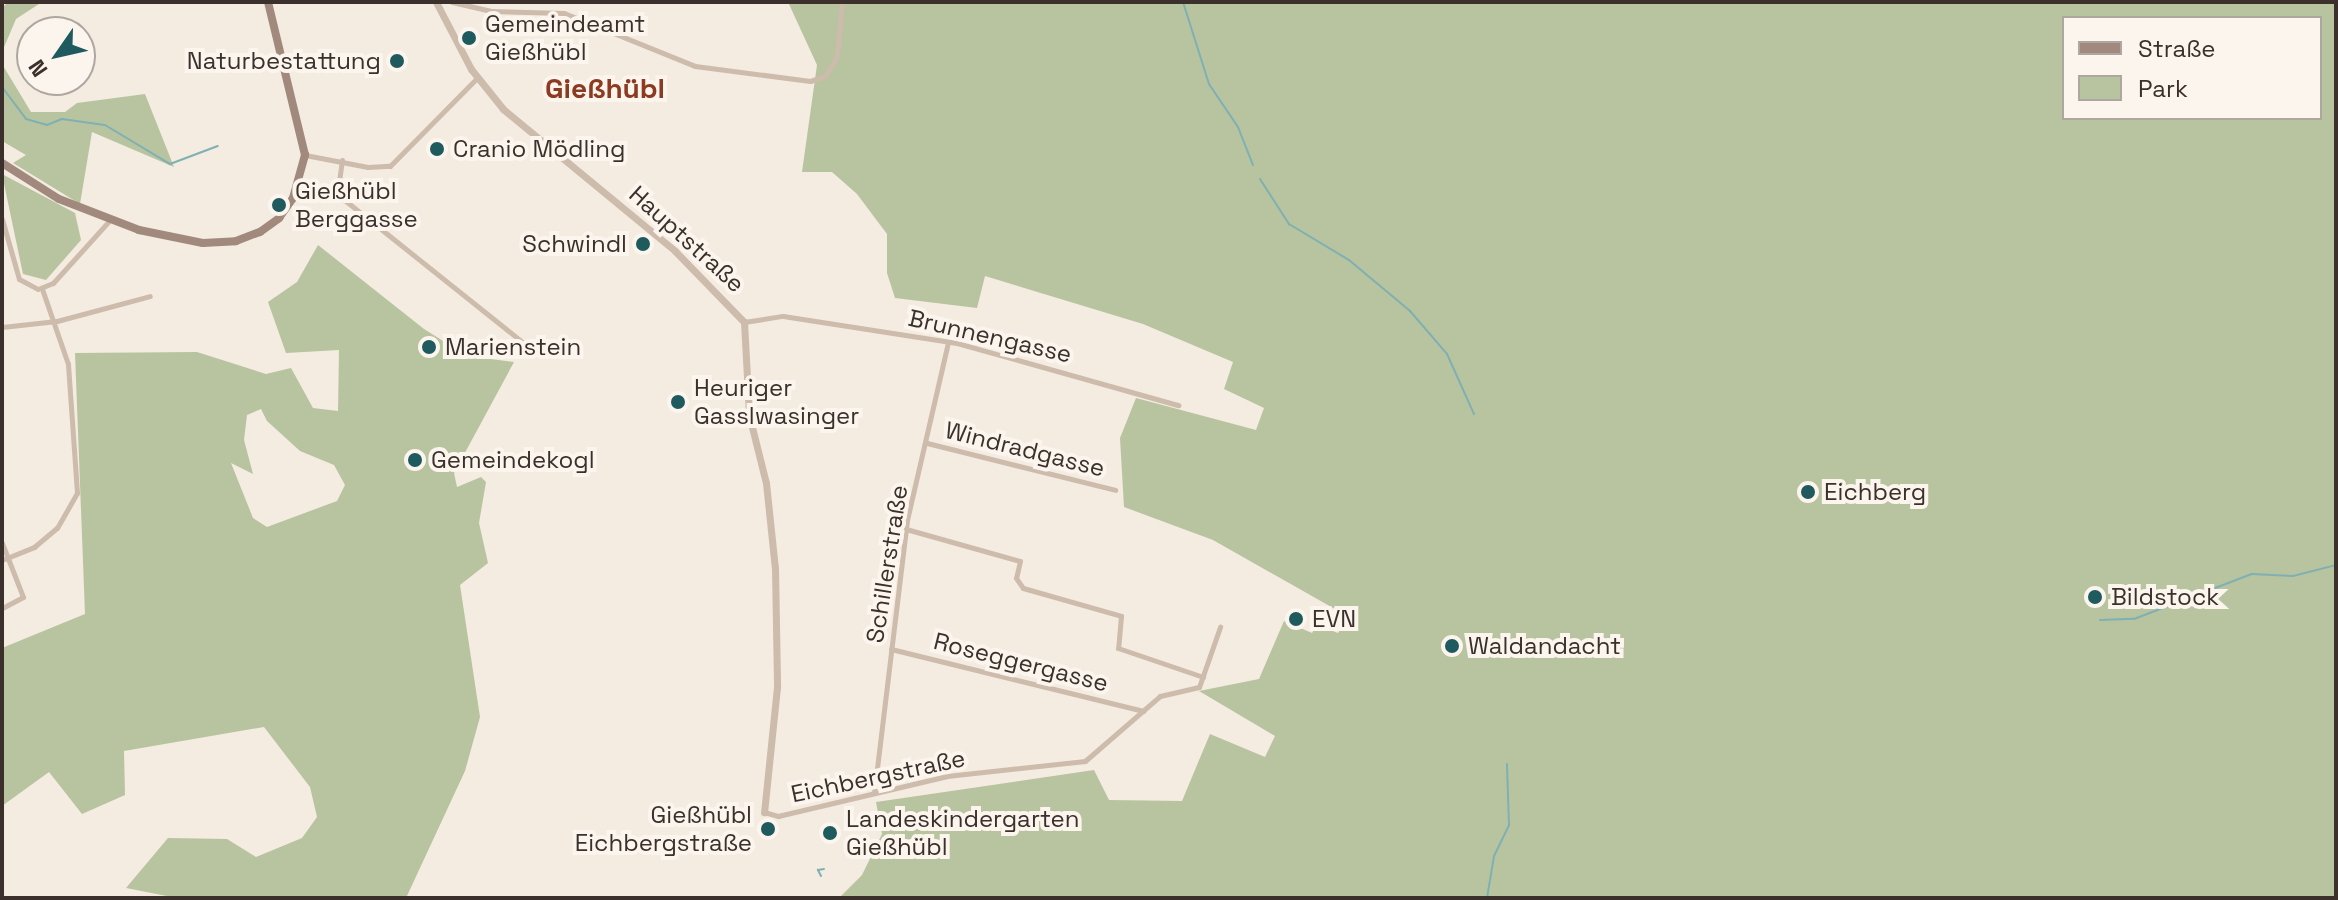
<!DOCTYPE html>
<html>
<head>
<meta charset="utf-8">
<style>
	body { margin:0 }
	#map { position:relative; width:2338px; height:900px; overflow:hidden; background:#f4ebe1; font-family:"Space Grotesk",sans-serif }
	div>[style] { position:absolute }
	.green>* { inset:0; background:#b8c4a0 }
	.stream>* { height:2px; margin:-1px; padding:0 1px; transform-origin:1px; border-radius:1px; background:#7fb0b2 }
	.minor>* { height:5px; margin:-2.5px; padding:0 2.5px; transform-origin:2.5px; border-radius:2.5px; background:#cdbbac }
	.tertiary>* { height:7px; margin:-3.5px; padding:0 3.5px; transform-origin:3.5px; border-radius:3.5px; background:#cdbbac }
	.secondary>* { height:8px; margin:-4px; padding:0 4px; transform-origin:4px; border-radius:4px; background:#a18a7d }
	.dots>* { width:22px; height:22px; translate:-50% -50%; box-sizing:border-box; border:4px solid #fbf5ee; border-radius:50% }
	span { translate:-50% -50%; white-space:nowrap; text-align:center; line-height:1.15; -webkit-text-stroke:8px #fbf5ee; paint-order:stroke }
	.poi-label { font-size:24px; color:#3b302b }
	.left { translate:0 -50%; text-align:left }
	.right { translate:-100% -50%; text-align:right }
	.street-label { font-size:24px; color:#3b302b }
	.quarter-label { font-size:28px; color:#8c3b22; font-weight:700 }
	.frame { position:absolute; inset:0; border:4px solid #3b302b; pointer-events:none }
	.legend { position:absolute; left:2062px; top:16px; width:260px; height:104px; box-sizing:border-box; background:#fbf5ee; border:2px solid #aea6a0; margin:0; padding:10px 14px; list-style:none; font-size:24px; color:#3b302b }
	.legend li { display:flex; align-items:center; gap:16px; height:40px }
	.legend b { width:40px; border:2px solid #aea6a0 }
	.north { position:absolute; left:16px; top:16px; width:80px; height:80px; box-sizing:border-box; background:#fbf5ee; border:2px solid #aea6a0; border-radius:50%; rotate:236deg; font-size:22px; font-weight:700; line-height:32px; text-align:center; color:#3b302b }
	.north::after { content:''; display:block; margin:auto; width:28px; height:36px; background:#1f5a5e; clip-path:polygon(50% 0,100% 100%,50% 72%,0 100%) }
</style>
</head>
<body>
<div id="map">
	<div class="green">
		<i style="clip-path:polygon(8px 2px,42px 2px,16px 19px,2px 52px,2px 8px)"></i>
		<i style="clip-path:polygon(evenodd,788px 2px,2336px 2px,2336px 898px,839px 898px,862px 875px,882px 834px,876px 802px,1094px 770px,1109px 800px,1182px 801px,1210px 734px,1265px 757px,1275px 736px,1199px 691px,1259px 679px,1284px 621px,1312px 633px,1317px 625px,1338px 633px,1349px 617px,1213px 540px,1124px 507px,1120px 438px,1136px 398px,1256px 430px,1264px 408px,1224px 389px,1233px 362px,1143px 324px,985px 276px,977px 308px,895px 298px,887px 273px,887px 234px,857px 194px,832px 172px,802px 172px,817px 65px,788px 2px,2064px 18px,2320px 18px,2320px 118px,2064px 118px,2064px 18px)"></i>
		<i style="clip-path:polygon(2px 64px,31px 112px,65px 112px,77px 103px,145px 94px,174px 167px,92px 132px,80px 204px,13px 163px,26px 155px,2px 141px)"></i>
		<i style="clip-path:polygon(2px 174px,75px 213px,81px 240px,46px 280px,23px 274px)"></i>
		<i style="clip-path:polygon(evenodd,318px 245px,424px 329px,467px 356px,514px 362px,454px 473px,457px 487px,481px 477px,486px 482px,479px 523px,488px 563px,460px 585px,480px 717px,465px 771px,406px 898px,177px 898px,126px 888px,168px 838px,227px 839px,256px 857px,302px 838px,317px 817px,310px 787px,264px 727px,124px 751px,125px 795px,82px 814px,49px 772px,2px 806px,2px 648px,85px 614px,75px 353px,197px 352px,266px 374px,291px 368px,313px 408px,338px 411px,339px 350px,286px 353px,268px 302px,297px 282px,318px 245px,261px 409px,267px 421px,300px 451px,334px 465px,345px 485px,337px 501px,267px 527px,253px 518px,231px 463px,253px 474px,244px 440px,247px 415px,261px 409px)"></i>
	</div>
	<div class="stream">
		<i style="left:1183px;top:2px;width:86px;rotate:72.4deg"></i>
		<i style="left:1209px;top:84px;width:52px;rotate:56deg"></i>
		<i style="left:1238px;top:127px;width:41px;rotate:68.5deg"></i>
		<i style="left:2px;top:87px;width:40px;rotate:53deg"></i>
		<i style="left:26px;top:119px;width:22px;rotate:16deg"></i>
		<i style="left:47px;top:125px;width:16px;rotate:-22deg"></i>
		<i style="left:62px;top:119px;width:43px;rotate:7.9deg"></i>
		<i style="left:105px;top:125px;width:76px;rotate:31deg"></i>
		<i style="left:170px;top:164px;width:51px;rotate:-20.6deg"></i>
		<i style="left:1260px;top:179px;width:54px;rotate:57.2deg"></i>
		<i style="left:1289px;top:224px;width:70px;rotate:31deg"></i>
		<i style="left:1349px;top:260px;width:80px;rotate:39.9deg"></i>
		<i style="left:1410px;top:311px;width:57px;rotate:49.3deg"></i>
		<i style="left:1447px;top:354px;width:66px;rotate:65.8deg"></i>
		<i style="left:2100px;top:620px;width:34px;rotate:-2deg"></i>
		<i style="left:2134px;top:619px;width:126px;rotate:-20.9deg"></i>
		<i style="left:2252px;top:574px;width:41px;rotate:2.8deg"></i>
		<i style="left:2293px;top:576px;width:44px;rotate:-14.3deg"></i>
		<i style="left:821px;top:876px;width:7px;rotate:-117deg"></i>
		<i style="left:818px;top:870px;width:6px;rotate:-9deg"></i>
		<i style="left:1487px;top:898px;width:43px;rotate:-80.5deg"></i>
		<i style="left:1494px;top:856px;width:34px;rotate:-64deg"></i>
		<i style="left:1509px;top:825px;width:61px;rotate:-91.9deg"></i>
	</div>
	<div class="minor">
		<i style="left:452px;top:2px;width:39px;rotate:13deg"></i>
		<i style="left:490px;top:11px;width:74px;rotate:1.5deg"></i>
		<i style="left:564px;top:13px;width:141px;rotate:22deg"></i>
		<i style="left:695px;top:66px;width:116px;rotate:7.4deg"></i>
		<i style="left:810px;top:81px;width:16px;rotate:-18deg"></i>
		<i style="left:825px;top:76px;width:23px;rotate:-59deg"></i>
		<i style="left:837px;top:56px;width:54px;rotate:-84.7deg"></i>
		<i style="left:305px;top:155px;width:64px;rotate:10.8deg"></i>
		<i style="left:368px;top:167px;width:22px;rotate:-3deg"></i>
		<i style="left:390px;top:166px;width:124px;rotate:-45.3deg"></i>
		<i style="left:342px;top:160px;width:34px;rotate:98deg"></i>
		<i style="left:337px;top:194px;width:241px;rotate:38.6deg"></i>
		<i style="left:2px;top:219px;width:62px;rotate:74.2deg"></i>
		<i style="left:19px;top:279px;width:21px;rotate:28deg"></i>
		<i style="left:38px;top:289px;width:16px;rotate:-22deg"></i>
		<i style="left:53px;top:283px;width:84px;rotate:-47.9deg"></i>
		<i style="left:744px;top:322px;width:39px;rotate:-9deg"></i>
		<i style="left:783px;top:316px;width:176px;rotate:8.8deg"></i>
		<i style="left:957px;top:343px;width:230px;rotate:15.7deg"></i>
		<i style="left:2px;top:327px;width:55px;rotate:-6.2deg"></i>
		<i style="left:57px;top:321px;width:96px;rotate:-15deg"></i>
		<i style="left:927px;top:443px;width:194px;rotate:14deg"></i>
		<i style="left:906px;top:529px;width:118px;rotate:15.7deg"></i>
		<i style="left:1020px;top:561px;width:17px;rotate:103deg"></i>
		<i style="left:1016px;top:578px;width:12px;rotate:55deg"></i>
		<i style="left:1023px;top:588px;width:102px;rotate:15.9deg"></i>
		<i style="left:1121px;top:616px;width:32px;rotate:95deg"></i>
		<i style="left:1118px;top:648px;width:90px;rotate:18.8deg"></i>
		<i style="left:2px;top:543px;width:58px;rotate:68.7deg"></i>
		<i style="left:23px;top:597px;width:24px;rotate:152deg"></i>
		<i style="left:2px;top:560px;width:35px;rotate:-22deg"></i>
		<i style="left:34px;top:547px;width:30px;rotate:-40deg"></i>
		<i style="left:57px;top:528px;width:40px;rotate:-60.3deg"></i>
		<i style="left:77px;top:493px;width:129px;rotate:-94deg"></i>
		<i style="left:68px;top:364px;width:79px;rotate:-109.1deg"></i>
		<i style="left:891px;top:649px;width:260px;rotate:13.8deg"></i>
		<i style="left:874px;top:793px;width:275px;rotate:-83.1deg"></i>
		<i style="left:907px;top:520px;width:182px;rotate:-77deg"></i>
		<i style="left:764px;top:812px;width:15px;rotate:16deg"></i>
		<i style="left:778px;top:816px;width:174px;rotate:-13.3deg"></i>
		<i style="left:947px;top:776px;width:139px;rotate:-6.2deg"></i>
		<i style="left:1085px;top:761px;width:99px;rotate:-40.9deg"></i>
		<i style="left:1160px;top:696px;width:40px;rotate:-13deg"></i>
		<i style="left:1199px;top:687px;width:64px;rotate:-70.7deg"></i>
	</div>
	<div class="tertiary">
		<i style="left:436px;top:2px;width:76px;rotate:62.4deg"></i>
		<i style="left:471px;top:69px;width:51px;rotate:51.3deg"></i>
		<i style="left:503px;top:109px;width:223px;rotate:39.5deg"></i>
		<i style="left:675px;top:251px;width:99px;rotate:45.8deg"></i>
		<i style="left:744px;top:322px;width:93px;rotate:86.9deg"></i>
		<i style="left:749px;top:415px;width:70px;rotate:76deg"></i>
		<i style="left:766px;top:483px;width:85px;rotate:84deg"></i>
		<i style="left:775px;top:568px;width:119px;rotate:89deg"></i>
		<i style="left:777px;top:687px;width:126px;rotate:95.9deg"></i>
	</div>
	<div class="secondary">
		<i style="left:2px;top:163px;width:67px;rotate:32.3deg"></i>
		<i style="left:59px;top:199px;width:86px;rotate:21.2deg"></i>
		<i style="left:139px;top:230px;width:65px;rotate:11.5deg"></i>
		<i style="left:203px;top:243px;width:33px;rotate:-3deg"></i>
		<i style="left:236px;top:241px;width:26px;rotate:-21deg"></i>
		<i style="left:260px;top:232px;width:24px;rotate:-36deg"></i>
		<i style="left:279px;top:218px;width:24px;rotate:-55deg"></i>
		<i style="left:293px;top:198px;width:45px;rotate:-74.4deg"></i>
		<i style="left:305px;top:155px;width:157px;rotate:-103.6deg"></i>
	</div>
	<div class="dots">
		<i style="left:469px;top:38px;background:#1f5a5e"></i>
		<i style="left:397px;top:61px;background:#1f5a5e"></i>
		<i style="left:437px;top:149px;background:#1f5a5e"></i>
		<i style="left:279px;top:205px;background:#1f5a5e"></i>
		<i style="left:643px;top:244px;background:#1f5a5e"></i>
		<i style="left:429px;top:347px;background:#1f5a5e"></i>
		<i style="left:678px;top:402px;background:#1f5a5e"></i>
		<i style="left:415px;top:460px;background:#1f5a5e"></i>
		<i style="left:1808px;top:492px;background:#1f5a5e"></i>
		<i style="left:2095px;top:597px;background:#1f5a5e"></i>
		<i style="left:1296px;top:619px;background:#1f5a5e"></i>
		<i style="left:1452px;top:646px;background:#1f5a5e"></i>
		<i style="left:768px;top:829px;background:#1f5a5e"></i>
		<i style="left:830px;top:833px;background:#1f5a5e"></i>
	</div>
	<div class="poi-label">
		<span class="left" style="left:485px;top:38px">Gemeindeamt<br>Gießhübl</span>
		<span class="right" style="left:381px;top:61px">Naturbestattung</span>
		<span class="left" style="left:453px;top:149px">Cranio Mödling</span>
		<span class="left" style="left:295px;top:205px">Gießhübl<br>Berggasse</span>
		<span class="right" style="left:627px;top:244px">Schwindl</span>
		<span class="left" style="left:445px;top:347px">Marienstein</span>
		<span class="left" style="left:694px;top:402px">Heuriger<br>Gasslwasinger</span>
		<span class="left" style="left:431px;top:460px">Gemeindekogl</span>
		<span class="left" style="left:1824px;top:492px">Eichberg</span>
		<span class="left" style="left:2111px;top:597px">Bildstock</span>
		<span class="left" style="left:1312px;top:619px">EVN</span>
		<span class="left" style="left:1468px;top:646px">Waldandacht</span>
		<span class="right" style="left:752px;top:829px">Gießhübl<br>Eichbergstraße</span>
		<span class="left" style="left:846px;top:833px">Landeskindergarten<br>Gießhübl</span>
	</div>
	<div class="street-label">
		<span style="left:687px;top:239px;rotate:42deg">Hauptstraße</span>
		<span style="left:990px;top:336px;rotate:13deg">Brunnengasse</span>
		<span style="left:1025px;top:449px;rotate:14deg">Windradgasse</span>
		<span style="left:887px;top:564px;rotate:-81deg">Schillerstraße</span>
		<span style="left:1021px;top:662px;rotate:14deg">Roseggergasse</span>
		<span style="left:878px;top:776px;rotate:-12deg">Eichbergstraße</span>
	</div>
	<div class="quarter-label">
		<span style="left:605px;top:88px">Gießhübl</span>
	</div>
	<div class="frame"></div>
	<ul class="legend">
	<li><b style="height:10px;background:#a18a7d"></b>Straße</li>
	<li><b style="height:22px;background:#b8c4a0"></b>Park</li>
	</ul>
	<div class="north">N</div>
</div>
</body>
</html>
